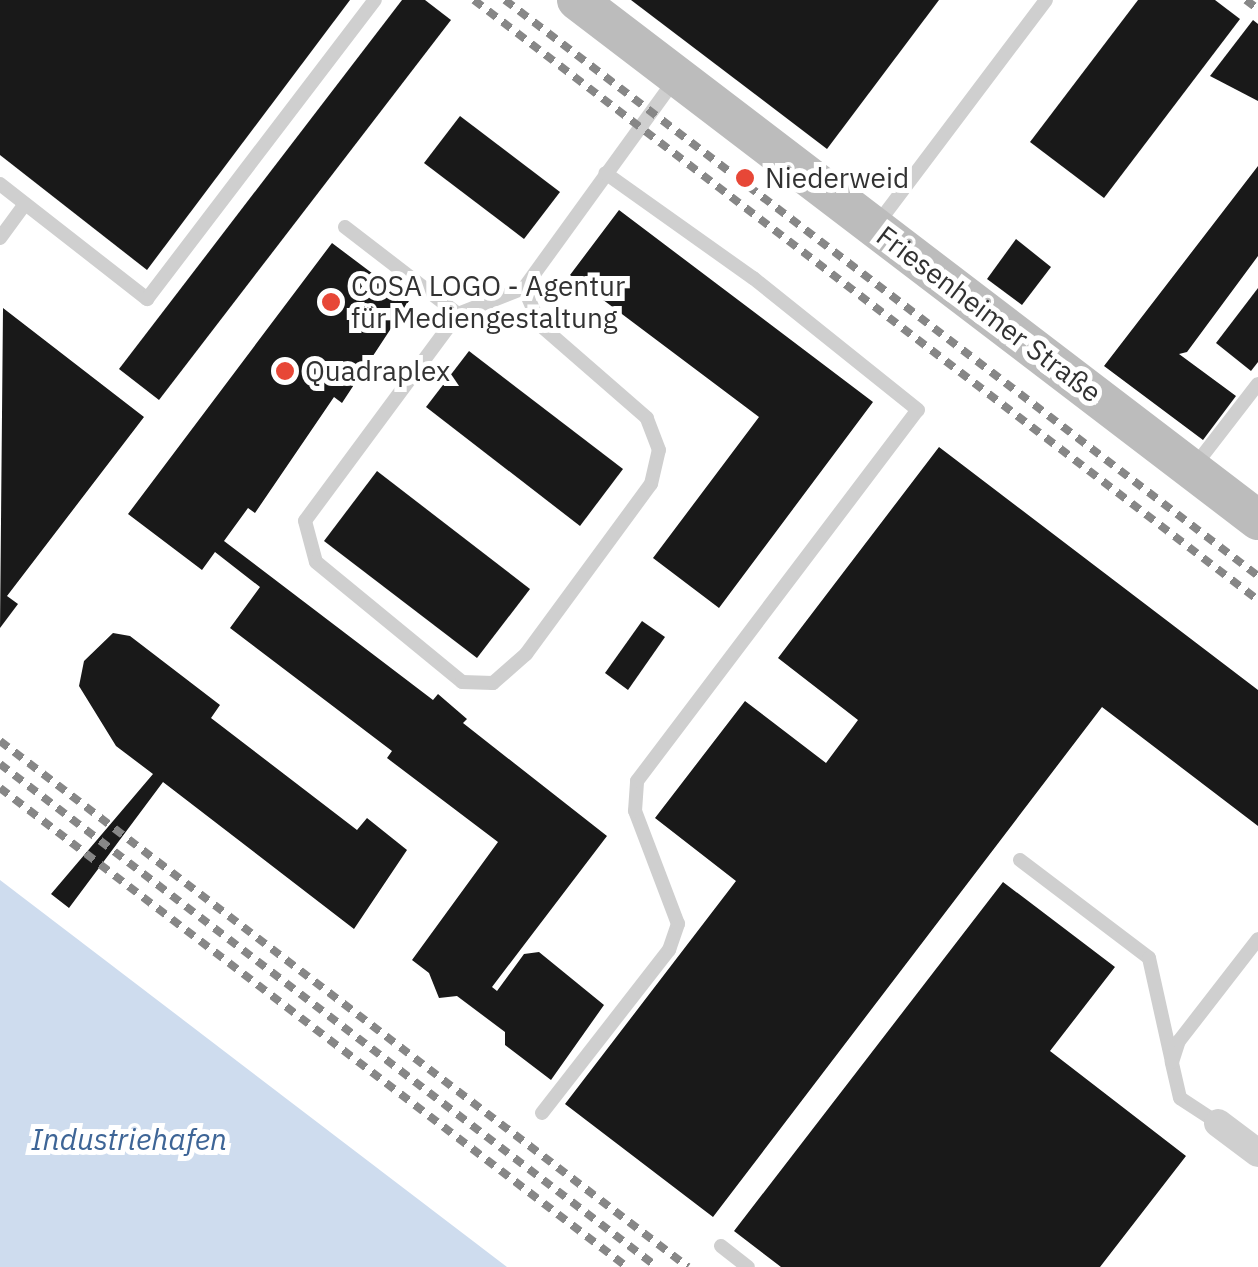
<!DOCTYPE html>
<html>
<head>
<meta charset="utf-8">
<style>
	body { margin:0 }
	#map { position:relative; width:1258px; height:1267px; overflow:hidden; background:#fff; font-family:"IBM Plex Sans",sans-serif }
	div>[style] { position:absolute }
	.water>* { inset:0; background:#cedcee }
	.building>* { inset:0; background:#191919 }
	.lane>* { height:14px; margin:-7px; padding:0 7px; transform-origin:7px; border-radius:7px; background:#cfcfcf }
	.street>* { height:28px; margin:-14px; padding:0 14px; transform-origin:14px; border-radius:14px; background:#cfcfcf }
	.secondary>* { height:40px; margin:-20px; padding:0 20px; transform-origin:20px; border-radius:20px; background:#bcbcbc }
	.rail>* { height:8px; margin-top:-4px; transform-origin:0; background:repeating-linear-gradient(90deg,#878787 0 10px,transparent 0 18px) }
	.dots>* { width:28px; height:28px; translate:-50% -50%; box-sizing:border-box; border:5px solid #fff; border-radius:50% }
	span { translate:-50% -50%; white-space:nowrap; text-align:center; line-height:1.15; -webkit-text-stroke:10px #fff; paint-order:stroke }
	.poi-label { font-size:28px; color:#323232 }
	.left { translate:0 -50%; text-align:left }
	.street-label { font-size:28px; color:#323232 }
	.water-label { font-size:30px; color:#3e6596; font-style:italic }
</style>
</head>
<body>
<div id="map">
	<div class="water">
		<i style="clip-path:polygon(0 880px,507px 1267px,0 1267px)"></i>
	</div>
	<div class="building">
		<i style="clip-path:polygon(0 0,350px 0,147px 270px,0 155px)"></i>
		<i style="clip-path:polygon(402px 0,425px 0,451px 20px,159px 400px,119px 369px)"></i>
		<i style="clip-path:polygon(631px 0,939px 0,827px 149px)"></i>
		<i style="clip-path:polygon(1138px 0,1215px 0,1240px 19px,1104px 198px,1030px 142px)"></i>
		<i style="clip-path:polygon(1253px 20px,1258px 24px,1258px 101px,1210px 76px)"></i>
		<i style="clip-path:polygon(460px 116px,560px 192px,524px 239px,424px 163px)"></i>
		<i style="clip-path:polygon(1258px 166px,1258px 256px,1187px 352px,1179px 354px,1236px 396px,1203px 440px,1104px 366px)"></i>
		<i style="clip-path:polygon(619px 210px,873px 402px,719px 608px,653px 558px,759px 417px,570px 275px)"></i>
		<i style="clip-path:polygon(1016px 239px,1051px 267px,1022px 305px,987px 279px)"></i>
		<i style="clip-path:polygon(332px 243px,409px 301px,342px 403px,334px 397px,255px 513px,248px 508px,224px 541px,433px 700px,438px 694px,467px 719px,463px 723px,607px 836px,492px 987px,497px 991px,524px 954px,539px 952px,604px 1005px,551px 1080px,505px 1045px,505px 1032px,457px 996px,439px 998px,429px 973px,412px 960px,498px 842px,387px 758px,392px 751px,230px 628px,260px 587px,215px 552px,202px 570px,128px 514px)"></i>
		<i style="clip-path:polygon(1258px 288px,1258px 362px,1251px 371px,1216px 343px)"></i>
		<i style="clip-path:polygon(3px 308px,144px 417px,7px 596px,18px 604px,0 628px)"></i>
		<i style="clip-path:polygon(469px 351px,623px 469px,580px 526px,426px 407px)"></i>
		<i style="clip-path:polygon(939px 447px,1258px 690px,1258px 826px,1102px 707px,713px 1217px,565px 1104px,736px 881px,655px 818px,745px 701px,826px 763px,858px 720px,778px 658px)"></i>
		<i style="clip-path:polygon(377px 471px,530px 589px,477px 658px,324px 541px)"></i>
		<i style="clip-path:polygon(642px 621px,665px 637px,628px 690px,605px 673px)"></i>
		<i style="clip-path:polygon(113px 633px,130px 636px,220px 705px,211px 718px,357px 830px,367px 818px,407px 850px,354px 929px,163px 782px,69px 908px,51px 894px,153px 774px,116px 746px,79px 686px,84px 661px)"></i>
		<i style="clip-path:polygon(1003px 882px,1115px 967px,1050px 1051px,1186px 1156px,1100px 1267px,781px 1267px,734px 1231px)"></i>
	</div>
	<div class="lane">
		<i style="left:0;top:184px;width:187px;rotate:38deg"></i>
		<i style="left:147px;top:299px;width:376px;rotate:-52.7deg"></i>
		<i style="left:878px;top:223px;width:279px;rotate:-53deg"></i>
		<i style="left:345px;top:227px;width:143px;rotate:37.6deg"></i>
		<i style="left:0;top:238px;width:42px;rotate:-53.7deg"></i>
		<i style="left:524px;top:288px;width:71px;rotate:158.5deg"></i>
		<i style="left:458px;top:314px;width:257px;rotate:126.5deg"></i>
		<i style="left:305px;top:521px;width:42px;rotate:75deg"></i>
		<i style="left:316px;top:562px;width:189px;rotate:39.4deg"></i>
		<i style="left:462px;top:682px;width:31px;rotate:2deg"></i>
		<i style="left:493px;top:683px;width:44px;rotate:-41.3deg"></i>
		<i style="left:526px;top:654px;width:211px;rotate:-53.7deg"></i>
		<i style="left:651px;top:484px;width:35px;rotate:-77deg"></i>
		<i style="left:659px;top:450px;width:34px;rotate:-111deg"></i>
		<i style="left:647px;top:418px;width:142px;rotate:-139deg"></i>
		<i style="left:540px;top:325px;width:40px;rotate:-113.4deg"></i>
		<i style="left:524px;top:288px;width:256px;rotate:-54.1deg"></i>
		<i style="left:1193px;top:468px;width:106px;rotate:-52.3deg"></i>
		<i style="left:1020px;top:860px;width:162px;rotate:37.2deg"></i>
		<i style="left:1149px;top:958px;width:107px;rotate:77.5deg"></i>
		<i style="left:542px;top:1113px;width:207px;rotate:-52.1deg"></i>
		<i style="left:669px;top:950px;width:28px;rotate:-71deg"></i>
		<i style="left:678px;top:924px;width:121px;rotate:-110.8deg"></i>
		<i style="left:635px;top:811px;width:30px;rotate:-86deg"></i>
		<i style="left:637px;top:781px;width:465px;rotate:-52.9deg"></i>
		<i style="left:918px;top:410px;width:211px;rotate:-141.3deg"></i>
		<i style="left:753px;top:278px;width:181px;rotate:-144.6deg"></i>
		<i style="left:1218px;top:1123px;width:45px;rotate:-146.7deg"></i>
		<i style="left:1180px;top:1098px;width:37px;rotate:-103deg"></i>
		<i style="left:1172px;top:1062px;width:22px;rotate:-72deg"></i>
		<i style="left:1179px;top:1041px;width:129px;rotate:-52.2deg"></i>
		<i style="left:721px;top:1246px;width:34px;rotate:38deg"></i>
	</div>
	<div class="street">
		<i style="left:1218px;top:1123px;width:50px;rotate:36.9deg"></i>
	</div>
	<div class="secondary">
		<i style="left:577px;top:0;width:857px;rotate:37.36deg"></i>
	</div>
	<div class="rail">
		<i style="left:474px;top:0;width:987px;rotate:37.43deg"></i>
		<i style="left:505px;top:0;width:948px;rotate:37.41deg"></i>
		<i style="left:1246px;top:0;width:15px;rotate:37deg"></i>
		<i style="left:0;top:741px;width:866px;rotate:37.4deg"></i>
		<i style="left:0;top:764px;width:827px;rotate:37.44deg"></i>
		<i style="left:0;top:788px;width:789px;rotate:37.38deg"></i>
	</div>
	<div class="dots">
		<i style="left:745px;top:178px;background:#e74737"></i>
		<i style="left:331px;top:302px;background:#e74737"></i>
		<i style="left:285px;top:371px;background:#e74737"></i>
	</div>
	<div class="poi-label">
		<span class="left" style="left:765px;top:178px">Niederweid</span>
		<span class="left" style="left:351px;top:302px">COSA LOGO - Agentur<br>für Mediengestaltung</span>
		<span class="left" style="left:305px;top:371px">Quadraplex</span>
	</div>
	<div class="street-label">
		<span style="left:989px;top:314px;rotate:37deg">Friesenheimer Straße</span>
	</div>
	<div class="water-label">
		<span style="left:129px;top:1139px">Industriehafen</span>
	</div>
</div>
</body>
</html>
